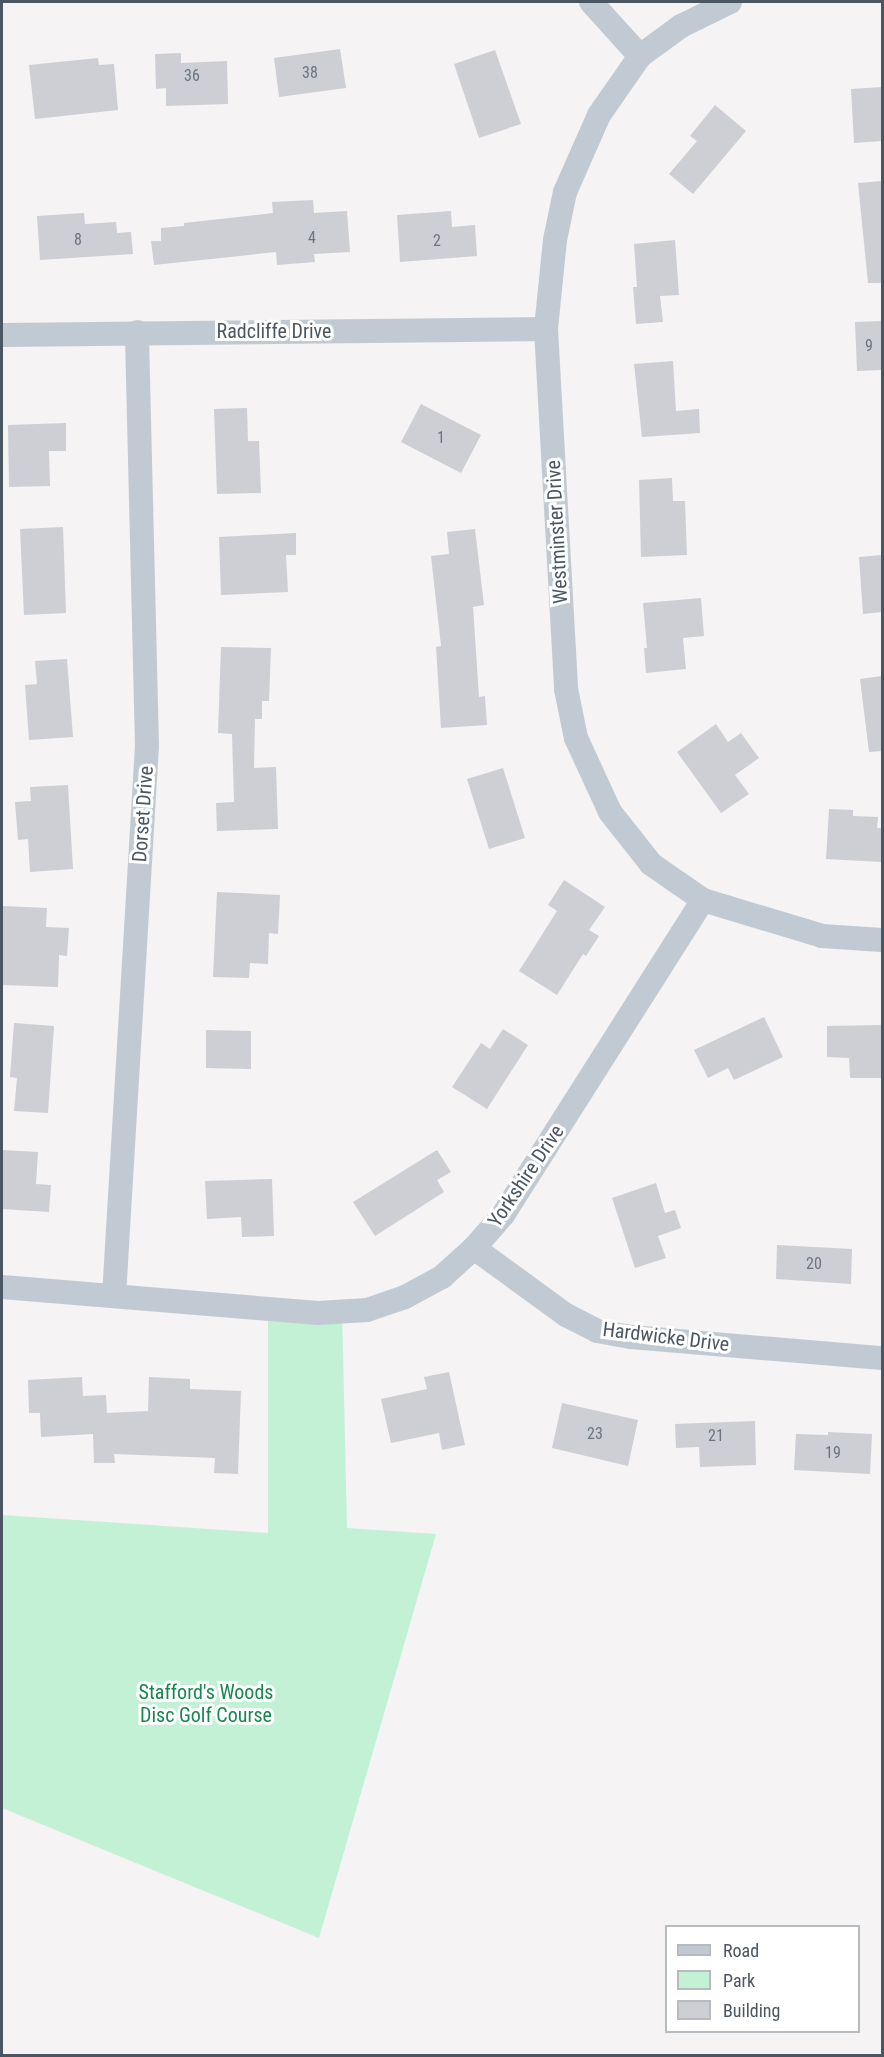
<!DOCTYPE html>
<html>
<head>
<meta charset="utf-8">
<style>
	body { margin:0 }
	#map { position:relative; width:884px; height:2057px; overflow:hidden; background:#f5f3f3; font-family:"Roboto Condensed",sans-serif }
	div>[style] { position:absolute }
	.green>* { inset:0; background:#c3f1d5 }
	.building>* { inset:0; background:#cdcfd5 }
	.minor>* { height:24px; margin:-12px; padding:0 12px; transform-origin:12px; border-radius:12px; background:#c1cad2 }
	span { translate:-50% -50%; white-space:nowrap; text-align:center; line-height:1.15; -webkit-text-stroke:6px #fff; paint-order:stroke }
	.number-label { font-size:16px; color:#6b747e }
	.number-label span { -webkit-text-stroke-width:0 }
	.street-label { font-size:20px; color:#4a5661 }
	.park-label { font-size:20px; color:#17864f }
	.frame { position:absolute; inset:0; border:3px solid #4a5661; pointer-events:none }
	.legend { position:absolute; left:665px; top:1925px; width:195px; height:108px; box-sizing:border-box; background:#fff; border:2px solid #b7bbc0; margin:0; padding:8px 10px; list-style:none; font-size:18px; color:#4a5661 }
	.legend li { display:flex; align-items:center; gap:12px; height:30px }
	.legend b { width:30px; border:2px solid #b7bbc0 }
</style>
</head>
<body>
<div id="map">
	<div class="green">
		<i style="clip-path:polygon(268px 1308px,342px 1308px,347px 1528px,436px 1534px,319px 1938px,2px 1808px,2px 1515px,268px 1533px)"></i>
	</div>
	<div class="building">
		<i style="clip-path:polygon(340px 49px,346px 88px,279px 97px,274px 58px)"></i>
		<i style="clip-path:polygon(495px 50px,521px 124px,479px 138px,454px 64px)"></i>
		<i style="clip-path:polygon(181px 53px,181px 63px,227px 61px,228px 104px,166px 106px,166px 88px,156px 89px,155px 54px)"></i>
		<i style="clip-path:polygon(98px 58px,99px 65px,114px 64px,118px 110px,35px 119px,29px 65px)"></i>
		<i style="clip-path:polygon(882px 87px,882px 141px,854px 143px,851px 89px)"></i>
		<i style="clip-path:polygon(715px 105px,746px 131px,693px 194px,669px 174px,697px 141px,690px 136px)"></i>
		<i style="clip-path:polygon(882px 181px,882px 283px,868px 283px,858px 183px)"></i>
		<i style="clip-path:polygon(313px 200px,314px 213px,347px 211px,350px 252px,314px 254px,315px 262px,277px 265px,276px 252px,154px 265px,151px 241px,161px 241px,161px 228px,184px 226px,184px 223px,273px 213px,272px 202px)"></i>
		<i style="clip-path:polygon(451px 211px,452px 227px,475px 225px,477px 256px,400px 262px,397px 215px)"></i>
		<i style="clip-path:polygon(84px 213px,85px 224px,116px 222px,117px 233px,131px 232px,133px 254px,40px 260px,37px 216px)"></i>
		<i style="clip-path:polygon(675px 240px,679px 295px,660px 296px,663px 322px,636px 324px,633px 287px,637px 287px,634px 244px)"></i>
		<i style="clip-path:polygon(882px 321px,882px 370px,857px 371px,855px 322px)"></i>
		<i style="clip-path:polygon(673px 361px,676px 411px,699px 409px,700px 433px,642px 437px,634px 364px)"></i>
		<i style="clip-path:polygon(421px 404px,481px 435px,461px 473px,401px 442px)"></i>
		<i style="clip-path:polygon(247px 408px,248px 441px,259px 441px,261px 493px,217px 494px,214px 409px)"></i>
		<i style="clip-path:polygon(66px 423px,66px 451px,49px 451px,50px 486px,9px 487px,8px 425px)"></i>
		<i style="clip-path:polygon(672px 478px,673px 501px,685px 501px,687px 555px,641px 557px,639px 480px)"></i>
		<i style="clip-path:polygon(63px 527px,66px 613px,24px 615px,20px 529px)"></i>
		<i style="clip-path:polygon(475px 529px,484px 605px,473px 607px,479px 697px,485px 696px,487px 725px,441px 728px,436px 647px,441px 646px,431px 556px,449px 554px,447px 532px)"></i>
		<i style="clip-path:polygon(296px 533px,296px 555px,286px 555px,288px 592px,221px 595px,219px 537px)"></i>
		<i style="clip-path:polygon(882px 555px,882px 612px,863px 614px,859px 557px)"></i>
		<i style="clip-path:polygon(701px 598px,704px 636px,683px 638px,686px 669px,646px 673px,644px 648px,647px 648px,643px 603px)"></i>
		<i style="clip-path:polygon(221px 647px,271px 648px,269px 701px,262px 701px,262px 719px,255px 719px,254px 768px,276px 767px,278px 829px,217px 831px,216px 803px,234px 802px,232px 734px,218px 733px)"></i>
		<i style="clip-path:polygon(67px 659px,73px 737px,29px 740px,25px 685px,37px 684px,35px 661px)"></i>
		<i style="clip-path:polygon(882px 676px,882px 751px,869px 752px,860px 679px)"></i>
		<i style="clip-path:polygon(716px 724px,728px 742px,741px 733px,759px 758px,735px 775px,749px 794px,721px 813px,677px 752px)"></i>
		<i style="clip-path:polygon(503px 768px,525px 838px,489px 849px,467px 779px)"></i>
		<i style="clip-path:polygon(68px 785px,73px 869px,30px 872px,28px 839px,18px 840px,15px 802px,31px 801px,30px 787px)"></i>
		<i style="clip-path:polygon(829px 809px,853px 810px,853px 816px,878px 817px,877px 828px,882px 828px,882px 862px,826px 859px)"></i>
		<i style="clip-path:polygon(564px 880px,605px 907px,589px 930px,599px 936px,586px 956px,583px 954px,557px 995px,519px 971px,557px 911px,548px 905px)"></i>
		<i style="clip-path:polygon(217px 892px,280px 895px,278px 934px,269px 933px,268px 964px,250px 963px,249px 978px,213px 977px)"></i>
		<i style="clip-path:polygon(2px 906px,47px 908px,46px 927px,69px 928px,67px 956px,59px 955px,58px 987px,2px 985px)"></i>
		<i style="clip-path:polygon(764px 1017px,783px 1057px,734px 1080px,728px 1068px,708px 1078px,694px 1050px)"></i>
		<i style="clip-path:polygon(14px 1023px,54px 1026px,48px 1113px,14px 1111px,17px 1078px,10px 1077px)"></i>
		<i style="clip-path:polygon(882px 1025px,882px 1078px,850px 1078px,849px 1058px,827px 1057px,827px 1026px)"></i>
		<i style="clip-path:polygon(503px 1029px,528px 1045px,487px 1109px,452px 1087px,481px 1043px,490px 1049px)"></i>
		<i style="clip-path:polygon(206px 1030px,251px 1031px,251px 1069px,206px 1068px)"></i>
		<i style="clip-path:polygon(2px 1150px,38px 1152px,36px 1184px,51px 1185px,49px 1212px,2px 1209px)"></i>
		<i style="clip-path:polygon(437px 1150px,451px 1172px,437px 1180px,444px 1192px,375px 1236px,353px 1202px)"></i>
		<i style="clip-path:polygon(272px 1179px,274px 1236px,242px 1237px,241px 1217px,207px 1219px,205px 1181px)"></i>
		<i style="clip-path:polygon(656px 1183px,665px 1213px,675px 1210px,681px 1228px,658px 1236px,666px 1258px,635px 1268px,612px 1198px)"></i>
		<i style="clip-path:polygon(777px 1245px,852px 1249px,851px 1284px,776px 1279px)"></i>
		<i style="clip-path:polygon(449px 1372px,465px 1445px,442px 1450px,439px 1433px,391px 1443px,381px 1399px,427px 1389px,424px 1377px)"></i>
		<i style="clip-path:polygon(82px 1377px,83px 1396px,106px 1395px,107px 1413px,148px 1411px,149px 1377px,190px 1379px,190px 1389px,241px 1391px,238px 1474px,214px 1473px,215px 1458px,114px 1454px,115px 1463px,94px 1463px,93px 1434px,41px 1437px,40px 1413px,29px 1413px,28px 1380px)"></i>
		<i style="clip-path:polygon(562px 1403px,638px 1420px,628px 1466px,552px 1448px)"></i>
		<i style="clip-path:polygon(755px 1421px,756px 1465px,700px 1467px,699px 1447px,676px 1448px,675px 1424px)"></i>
		<i style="clip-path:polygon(828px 1432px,872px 1434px,870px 1474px,794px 1470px,796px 1434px,828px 1435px)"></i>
	</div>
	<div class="minor">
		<i style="left:591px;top:2px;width:73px;rotate:47.8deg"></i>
		<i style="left:730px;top:2px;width:55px;rotate:153.9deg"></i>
		<i style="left:681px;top:26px;width:51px;rotate:143.8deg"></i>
		<i style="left:640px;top:56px;width:72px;rotate:124.8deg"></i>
		<i style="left:599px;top:115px;width:84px;rotate:113.8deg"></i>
		<i style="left:565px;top:192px;width:49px;rotate:101.8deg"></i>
		<i style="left:555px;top:240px;width:89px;rotate:95.8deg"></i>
		<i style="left:546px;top:329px;width:361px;rotate:86.8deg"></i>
		<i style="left:566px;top:689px;width:50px;rotate:78.5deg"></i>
		<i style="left:576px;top:738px;width:81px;rotate:65.3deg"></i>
		<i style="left:610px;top:812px;width:66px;rotate:51.7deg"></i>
		<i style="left:651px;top:864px;width:63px;rotate:34.7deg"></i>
		<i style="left:703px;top:900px;width:124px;rotate:16.8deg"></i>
		<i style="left:822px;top:936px;width:60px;rotate:3.8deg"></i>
		<i style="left:2px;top:335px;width:544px;rotate:-0.63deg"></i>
		<i style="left:474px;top:1248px;width:114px;rotate:36.1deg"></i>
		<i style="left:566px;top:1315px;width:35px;rotate:27deg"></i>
		<i style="left:597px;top:1331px;width:35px;rotate:10deg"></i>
		<i style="left:631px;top:1337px;width:252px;rotate:4.8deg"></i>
		<i style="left:2px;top:1287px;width:317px;rotate:4.7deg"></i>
		<i style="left:318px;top:1313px;width:49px;rotate:-3.5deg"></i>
		<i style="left:367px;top:1310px;width:40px;rotate:-18.9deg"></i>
		<i style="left:405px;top:1297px;width:42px;rotate:-28.4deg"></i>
		<i style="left:442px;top:1277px;width:43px;rotate:-42.2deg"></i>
		<i style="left:474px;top:1248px;width:44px;rotate:-48.7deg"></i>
		<i style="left:503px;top:1215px;width:373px;rotate:-57.6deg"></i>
		<i style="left:114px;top:1296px;width:551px;rotate:-86.57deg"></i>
		<i style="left:147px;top:746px;width:414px;rotate:-91.4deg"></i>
	</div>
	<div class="number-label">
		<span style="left:310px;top:73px">38</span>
		<span style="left:192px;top:76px">36</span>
		<span style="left:312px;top:238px">4</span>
		<span style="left:78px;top:240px">8</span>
		<span style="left:437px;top:241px">2</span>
		<span style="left:869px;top:346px">9</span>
		<span style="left:441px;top:438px">1</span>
		<span style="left:814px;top:1264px">20</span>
		<span style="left:595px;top:1434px">23</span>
		<span style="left:716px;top:1436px">21</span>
		<span style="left:833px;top:1453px">19</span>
	</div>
	<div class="street-label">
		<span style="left:274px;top:331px">Radcliffe Drive</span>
		<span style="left:557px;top:532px;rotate:-93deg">Westminster Drive</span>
		<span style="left:143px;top:814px;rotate:-86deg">Dorset Drive</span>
		<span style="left:526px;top:1176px;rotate:-56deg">Yorkshire Drive</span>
		<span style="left:666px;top:1337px;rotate:7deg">Hardwicke Drive</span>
	</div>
	<div class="park-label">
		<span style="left:206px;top:1704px">Stafford's Woods<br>Disc Golf Course</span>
	</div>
	<div class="frame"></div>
	<ul class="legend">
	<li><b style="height:8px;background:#c1cad2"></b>Road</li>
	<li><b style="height:16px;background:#c3f1d5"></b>Park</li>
	<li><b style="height:16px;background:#cdcfd5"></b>Building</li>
	</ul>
</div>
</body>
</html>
